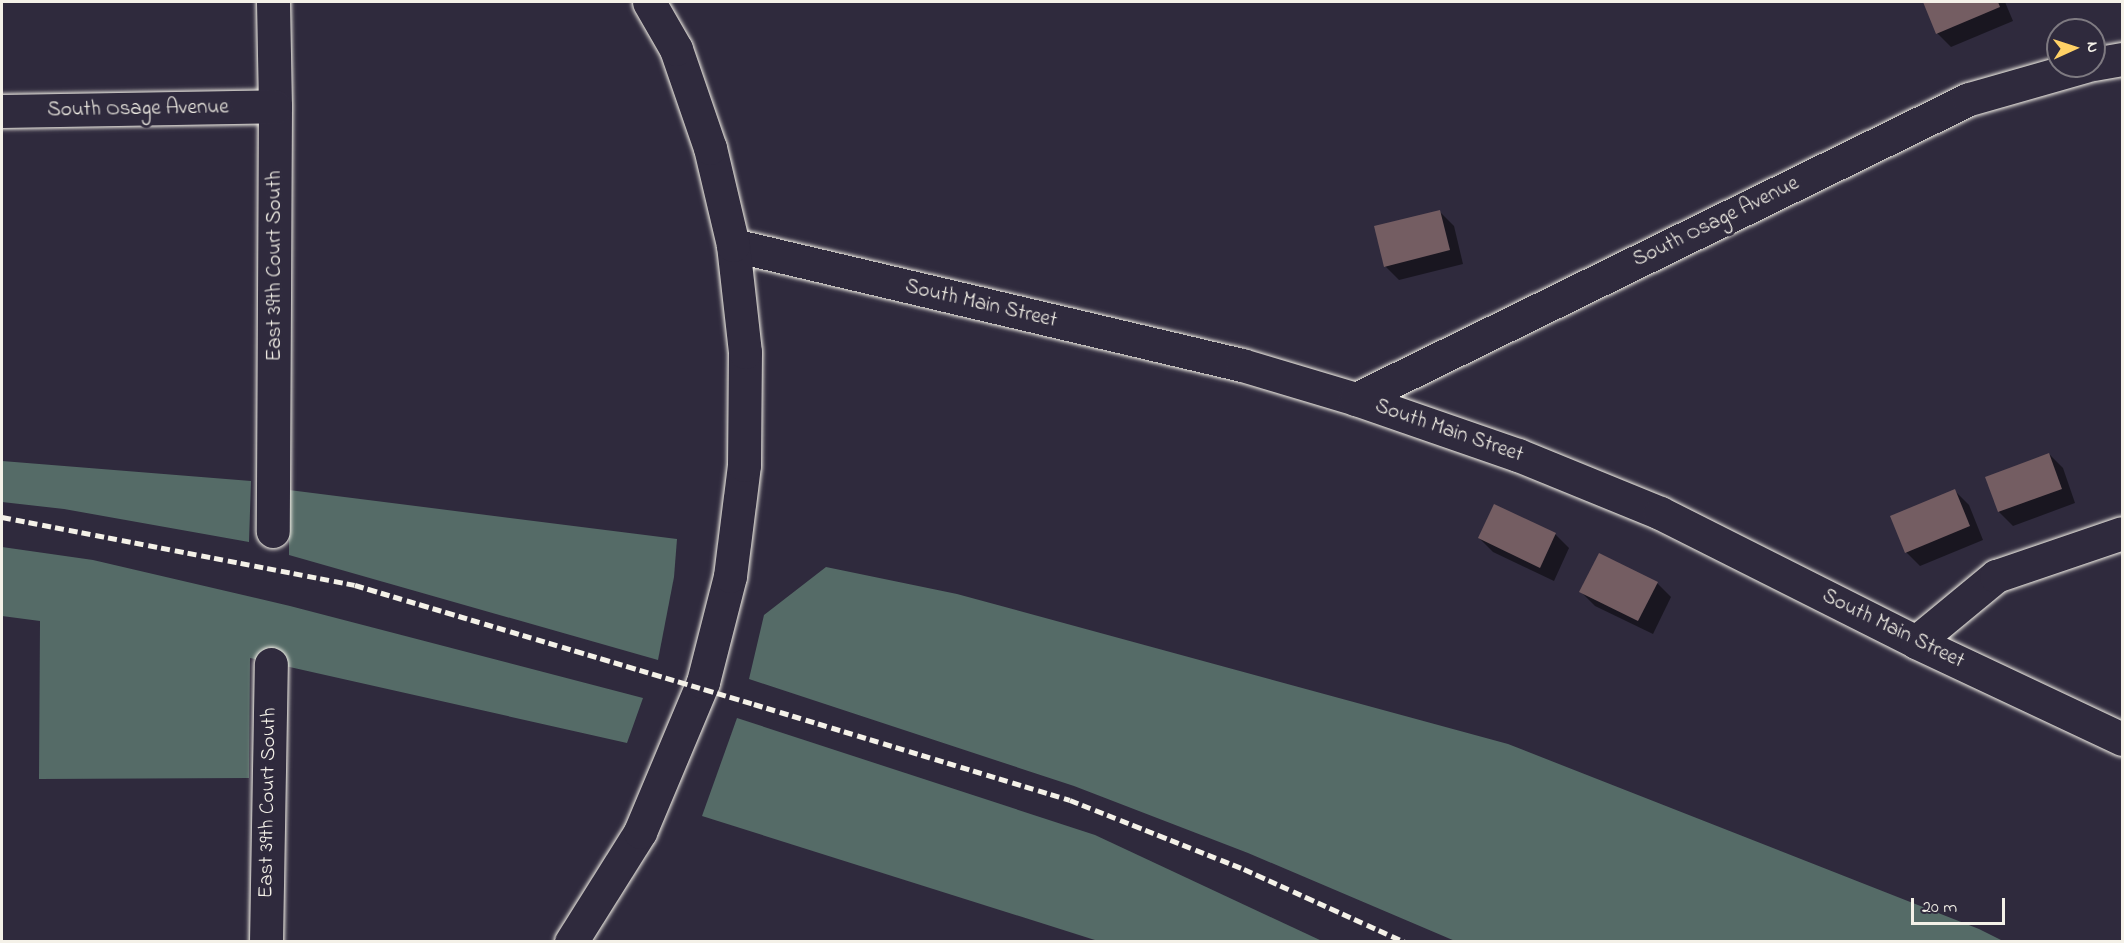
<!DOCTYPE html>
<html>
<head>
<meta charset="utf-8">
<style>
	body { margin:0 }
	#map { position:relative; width:2124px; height:943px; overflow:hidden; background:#2f2a3d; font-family:"Indie Flower",sans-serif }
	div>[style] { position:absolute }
	.green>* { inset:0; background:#556b67 }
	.shadow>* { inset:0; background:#0007 }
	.building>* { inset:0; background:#745d62 }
	.roads { filter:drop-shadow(0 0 2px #f4f1e8) drop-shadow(0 0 2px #f4f1e8) }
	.minor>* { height:33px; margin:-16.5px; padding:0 16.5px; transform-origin:16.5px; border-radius:16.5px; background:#2f2a3d }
	.secondary>* { height:33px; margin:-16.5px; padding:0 16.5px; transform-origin:16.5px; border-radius:16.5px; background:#2f2a3d }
	.rail>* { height:4.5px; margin-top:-2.25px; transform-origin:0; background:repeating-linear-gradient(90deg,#f4f1e8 0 9px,transparent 0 13.5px) }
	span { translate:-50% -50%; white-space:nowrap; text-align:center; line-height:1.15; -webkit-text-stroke:6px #2f2a3d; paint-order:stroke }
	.street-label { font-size:21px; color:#f4f1e8 }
	.frame { position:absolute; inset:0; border:3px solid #f4f1e8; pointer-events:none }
	.north { position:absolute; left:2046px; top:18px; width:60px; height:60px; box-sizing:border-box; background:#2f2a3d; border:2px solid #7e7a81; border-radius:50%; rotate:87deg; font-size:16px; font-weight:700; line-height:24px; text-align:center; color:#f4f1e8 }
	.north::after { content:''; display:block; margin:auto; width:21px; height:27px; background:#ffd166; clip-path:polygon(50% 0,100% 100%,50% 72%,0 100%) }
	.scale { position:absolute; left:1911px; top:898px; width:94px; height:27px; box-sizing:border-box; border:3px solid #f4f1e8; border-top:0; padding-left:8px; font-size:18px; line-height:21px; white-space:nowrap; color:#f4f1e8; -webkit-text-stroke:4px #2f2a3d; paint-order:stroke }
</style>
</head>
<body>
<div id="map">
	<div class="green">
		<i style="clip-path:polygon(2px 461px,251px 481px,249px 542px,64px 509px,2px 502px)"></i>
		<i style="clip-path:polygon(289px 490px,677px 539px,674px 577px,658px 660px,289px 555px)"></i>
		<i style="clip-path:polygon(2px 547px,93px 560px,290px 606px,643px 698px,627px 743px,250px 658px,249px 778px,39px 779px,40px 621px,2px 616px)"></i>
		<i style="clip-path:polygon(826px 567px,957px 594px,1508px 744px,1979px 929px,2003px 941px,1455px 941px,1248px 853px,1074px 786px,749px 679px,764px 615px)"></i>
		<i style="clip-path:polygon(737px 718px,1095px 835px,1322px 941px,1098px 941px,702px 816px)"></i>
	</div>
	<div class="shadow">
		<i style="clip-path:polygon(1925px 2px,2005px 2px,2013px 21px,1951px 47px,1937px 33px)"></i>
		<i style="clip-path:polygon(1440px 212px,1454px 226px,1463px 264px,1399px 280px,1385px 266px)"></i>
		<i style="clip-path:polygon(2049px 454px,2063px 468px,2075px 503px,2013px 526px,1999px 512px,1987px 477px)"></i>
		<i style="clip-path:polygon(1955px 491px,1969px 505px,1983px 540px,1920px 566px,1906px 552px)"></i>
		<i style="clip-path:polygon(1494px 506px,1555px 534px,1569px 548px,1554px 581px,1493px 552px,1479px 538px)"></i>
		<i style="clip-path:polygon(1657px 583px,1671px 597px,1653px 634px,1595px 606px,1581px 592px)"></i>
	</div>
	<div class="building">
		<i style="clip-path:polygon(1923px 2px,1998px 2px,2000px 7px,1936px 34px)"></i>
		<i style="clip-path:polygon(1440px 210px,1450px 250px,1384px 267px,1374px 226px)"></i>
		<i style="clip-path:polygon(2049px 453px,2062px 489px,1998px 512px,1985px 477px)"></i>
		<i style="clip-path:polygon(1955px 489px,1970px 526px,1905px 553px,1890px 516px)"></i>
		<i style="clip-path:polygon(1494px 504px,1556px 533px,1540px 568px,1478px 538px)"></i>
		<i style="clip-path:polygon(1599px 553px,1658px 582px,1638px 621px,1579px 592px)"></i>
	</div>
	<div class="roads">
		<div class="minor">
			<i style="left:273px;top:2px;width:104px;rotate:88.9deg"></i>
			<i style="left:275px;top:106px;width:425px;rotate:90.3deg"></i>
			<i style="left:2094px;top:64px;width:28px;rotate:-10deg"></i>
			<i style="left:2px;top:111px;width:273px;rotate:-1deg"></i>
			<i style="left:733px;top:245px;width:523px;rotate:13.27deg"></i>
			<i style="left:1242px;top:365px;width:119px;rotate:16.6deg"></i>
			<i style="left:1356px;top:399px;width:171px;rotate:19.1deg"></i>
			<i style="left:1518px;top:455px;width:153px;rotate:22.2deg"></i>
			<i style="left:1660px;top:513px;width:287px;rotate:26.7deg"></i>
			<i style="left:1916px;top:642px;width:228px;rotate:25.2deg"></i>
			<i style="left:1356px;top:399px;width:682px;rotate:-26.08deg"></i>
			<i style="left:1969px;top:99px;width:121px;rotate:-15.9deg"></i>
			<i style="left:1916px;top:642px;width:104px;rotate:-39.5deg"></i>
			<i style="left:1996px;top:576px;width:133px;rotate:-18.8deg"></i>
			<i style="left:266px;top:942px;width:278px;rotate:-89deg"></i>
		</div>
		<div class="secondary">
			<i style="left:571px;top:942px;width:130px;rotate:-57.9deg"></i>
			<i style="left:640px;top:832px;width:163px;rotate:-67.2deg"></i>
			<i style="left:703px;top:682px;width:109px;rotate:-75.7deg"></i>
			<i style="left:730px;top:576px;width:112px;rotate:-82.8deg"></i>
			<i style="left:744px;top:465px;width:113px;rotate:-89.5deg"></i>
			<i style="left:745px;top:352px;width:108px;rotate:-96.4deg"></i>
			<i style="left:733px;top:245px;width:100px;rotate:-103.3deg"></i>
			<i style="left:710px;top:148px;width:105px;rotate:-109deg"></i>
			<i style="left:676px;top:49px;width:54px;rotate:-119.9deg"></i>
		</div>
	</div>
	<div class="rail">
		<i style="left:2px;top:517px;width:359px;rotate:10.9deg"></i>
		<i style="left:355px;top:585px;width:416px;rotate:16.6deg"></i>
		<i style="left:754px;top:704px;width:330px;rotate:16.9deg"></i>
		<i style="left:1070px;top:800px;width:187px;rotate:21.6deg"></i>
		<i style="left:1244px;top:869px;width:177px;rotate:24.4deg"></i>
	</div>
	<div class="street-label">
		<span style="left:138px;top:109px;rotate:-1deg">South Osage Avenue</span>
		<span style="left:1716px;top:222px;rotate:-26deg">South Osage Avenue</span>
		<span style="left:275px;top:266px;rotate:-90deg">East 39th Court South</span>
		<span style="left:981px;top:304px;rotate:13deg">South Main Street</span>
		<span style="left:1449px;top:431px;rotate:19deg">South Main Street</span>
		<span style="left:1893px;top:629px;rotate:26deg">South Main Street</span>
		<span style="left:268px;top:803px;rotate:-89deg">East 39th Court South</span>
	</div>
	<div class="frame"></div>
	<div class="north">N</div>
	<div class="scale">20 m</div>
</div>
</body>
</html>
